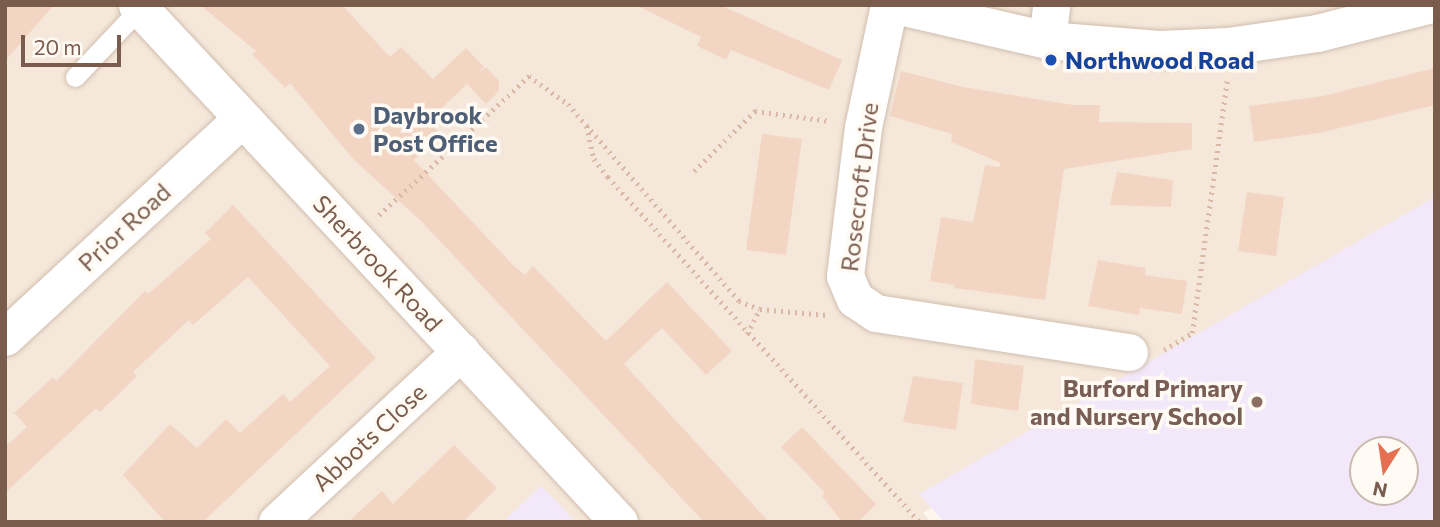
<!DOCTYPE html>
<html>
<head>
<meta charset="utf-8">
<style>
	body { margin:0 }
	#map { position:relative; width:1440px; height:527px; overflow:hidden; background:#fdf6ec; font-family:Commissioner,sans-serif }
	div>[style] { position:absolute }
	.residential>* { inset:0; background:#f5e8da }
	.education>* { inset:0; background:#f3e8fa }
	.building>* { inset:0; background:#f3d5c3 }
	.path>* { height:4.5px; margin-top:-2.25px; transform-origin:0; background:repeating-linear-gradient(90deg,#d9b8a5 0 2px,transparent 0 7px) }
	.roads { filter:drop-shadow(0 0 2px #d1beb0) drop-shadow(0 0 2px #d1beb0) }
	.service>* { height:19px; margin:-9.5px; padding:0 9.5px; transform-origin:9.5px; border-radius:9.5px; background:#fff }
	.minor>* { height:37px; margin:-18.5px; padding:0 18.5px; transform-origin:18.5px; border-radius:18.5px; background:#fff }
	.dots>* { width:19px; height:19px; translate:-50% -50%; box-sizing:border-box; border:4px solid #fffaf3; border-radius:50% }
	span { translate:-50% -50%; white-space:nowrap; text-align:center; line-height:1.15; -webkit-text-stroke:7px #fffaf3; paint-order:stroke }
	.transit-label { font-size:24px; color:#164399; font-weight:700 }
	.left { translate:0 -50%; text-align:left }
	.service-label { font-size:24px; color:#4e5e75; font-weight:700 }
	.street-label { font-size:24px; color:#7a5c4d }
	.education-label { font-size:24px; color:#785e54; font-weight:700 }
	.right { translate:-100% -50%; text-align:right }
	.frame { position:absolute; inset:0; border:7px solid #7a5c4d; pointer-events:none }
	.north { position:absolute; left:1349px; top:436px; width:70px; height:70px; box-sizing:border-box; background:#fffaf3; border:2px solid #cabbb1; border-radius:50%; rotate:192deg; font-size:19px; font-weight:700; line-height:28px; text-align:center; color:#7a5c4d }
	.north::after { content:''; display:block; margin:auto; width:24px; height:32px; background:#e76f51; clip-path:polygon(50% 0,100% 100%,50% 72%,0 100%) }
	.scale { position:absolute; left:21px; top:35px; width:100px; height:32px; box-sizing:border-box; border:4px solid #7a5c4d; border-top:0; padding-left:9px; font-size:21px; line-height:24px; white-space:nowrap; color:#7a5c4d; -webkit-text-stroke:5px #fffaf3; paint-order:stroke }
</style>
</head>
<body>
<div id="map">
	<div class="residential">
		<i style="clip-path:polygon(5px 5px,1435px 5px,1435px 197px,1162px 355px,923px 513px,931px 522px,5px 522px)"></i>
	</div>
	<div class="education">
		<i style="clip-path:polygon(evenodd,1435px 197px,1435px 522px,944px 522px,919px 494px,1435px 197px,1363px 450px,1405px 450px,1405px 492px,1363px 492px,1363px 450px)"></i>
		<i style="clip-path:polygon(541px 486px,576px 522px,503px 522px)"></i>
	</div>
	<div class="building">
		<i style="clip-path:polygon(5px 5px,54px 5px,5px 61px)"></i>
		<i style="clip-path:polygon(200px 5px,342px 5px,390px 57px,401px 47px,433px 79px,466px 48px,484px 67px,477px 75px,486px 67px,499px 81px,499px 91px,486px 104px,467px 84px,428px 121px,441px 134px,414px 160px,513px 265px,525px 275px,533px 266px,606px 341px,667px 282px,732px 351px,706px 375px,662px 328px,624px 364px,769px 522px,704px 522px,421px 221px,353px 159px,290px 83px,285px 88px,252px 54px,256px 51px)"></i>
		<i style="clip-path:polygon(636px 5px,720px 5px,842px 60px,829px 90px,731px 50px,726px 60px,697px 46px,701px 37px)"></i>
		<i style="clip-path:polygon(1435px 68px,1435px 105px,1319px 133px,1254px 142px,1249px 106px,1323px 96px)"></i>
		<i style="clip-path:polygon(901px 71px,963px 87px,1073px 105px,1100px 105px,1099px 122px,1192px 123px,1192px 149px,1064px 169px,1045px 300px,954px 288px,954px 285px,930px 281px,941px 217px,973px 222px,985px 165px,999px 167px,1001px 163px,951px 142px,952px 134px,890px 116px)"></i>
		<i style="clip-path:polygon(762px 134px,802px 139px,786px 255px,746px 250px)"></i>
		<i style="clip-path:polygon(1117px 172px,1173px 180px,1171px 207px,1110px 205px)"></i>
		<i style="clip-path:polygon(1247px 192px,1284px 197px,1276px 256px,1238px 251px)"></i>
		<i style="clip-path:polygon(233px 205px,376px 358px,203px 522px,165px 522px,123px 475px,170px 424px,197px 448px,226px 419px,240px 433px,283px 394px,290px 402px,330px 366px,248px 277px,193px 325px,189px 320px,133px 372px,137px 376px,100px 412px,96px 408px,5px 493px,5px 447px,27px 427px,14px 413px,53px 377px,56px 381px,145px 291px,148px 294px,211px 239px,205px 233px)"></i>
		<i style="clip-path:polygon(1098px 260px,1146px 268px,1145px 275px,1187px 281px,1182px 314px,1140px 308px,1139px 315px,1088px 306px)"></i>
		<i style="clip-path:polygon(975px 359px,1024px 366px,1018px 411px,971px 404px)"></i>
		<i style="clip-path:polygon(913px 376px,963px 383px,956px 430px,903px 422px)"></i>
		<i style="clip-path:polygon(802px 427px,876px 504px,858px 522px,842px 522px,822px 496px,825px 493px,781px 447px)"></i>
		<i style="clip-path:polygon(454px 445px,497px 488px,463px 522px,348px 522px,382px 491px,393px 504px)"></i>
	</div>
	<div class="path">
		<i style="left:587px;top:126px;width:34px;rotate:78deg"></i>
		<i style="left:594px;top:159px;width:23px;rotate:52deg"></i>
		<i style="left:608px;top:177px;width:465px;rotate:47.9deg"></i>
		<i style="left:694px;top:171px;width:86px;rotate:-44.5deg"></i>
		<i style="left:755px;top:111px;width:75px;rotate:7.7deg"></i>
		<i style="left:379px;top:215px;width:205px;rotate:-42.8deg"></i>
		<i style="left:529px;top:76px;width:48px;rotate:35.7deg"></i>
		<i style="left:568px;top:104px;width:261px;rotate:49deg"></i>
		<i style="left:739px;top:301px;width:22px;rotate:21deg"></i>
		<i style="left:760px;top:309px;width:67px;rotate:5.1deg"></i>
		<i style="left:747px;top:334px;width:28px;rotate:-63deg"></i>
		<i style="left:1164px;top:350px;width:33px;rotate:-31deg"></i>
		<i style="left:1192px;top:333px;width:255px;rotate:-82.1deg"></i>
	</div>
	<div class="roads">
		<div class="service">
			<i style="left:75px;top:77px;width:95px;rotate:-46.7deg"></i>
		</div>
		<div class="minor">
			<i style="left:137px;top:5px;width:707px;rotate:47.01deg"></i>
			<i style="left:889px;top:5px;width:125px;rotate:102deg"></i>
			<i style="left:863px;top:127px;width:150px;rotate:96.9deg"></i>
			<i style="left:845px;top:276px;width:25px;rotate:67deg"></i>
			<i style="left:855px;top:299px;width:25px;rotate:34deg"></i>
			<i style="left:876px;top:313px;width:256px;rotate:8.8deg"></i>
			<i style="left:895px;top:5px;width:156px;rotate:13deg"></i>
			<i style="left:1047px;top:40px;width:112px;rotate:4.6deg"></i>
			<i style="left:1159px;top:49px;width:69px;rotate:-2.5deg"></i>
			<i style="left:1228px;top:46px;width:90px;rotate:-8.3deg"></i>
			<i style="left:1317px;top:33px;width:114px;rotate:-14.2deg"></i>
			<i style="left:1047px;top:40px;width:35px;rotate:-83deg"></i>
			<i style="left:5px;top:337px;width:323px;rotate:-42.7deg"></i>
			<i style="left:277px;top:522px;width:251px;rotate:-42.9deg"></i>
		</div>
	</div>
	<div class="dots">
		<i style="left:1051px;top:60px;background:#1a4fb4"></i>
		<i style="left:359px;top:129px;background:#5c6f8a"></i>
		<i style="left:1257px;top:402px;background:#8d6e63"></i>
	</div>
	<div class="transit-label">
		<span class="left" style="left:1065px;top:60px">Northwood Road</span>
	</div>
	<div class="service-label">
		<span class="left" style="left:373px;top:129px">Daybrook<br>Post Office</span>
	</div>
	<div class="street-label">
		<span style="left:859px;top:187px;rotate:-83deg">Rosecroft Drive</span>
		<span style="left:124px;top:227px;rotate:-43deg">Prior Road</span>
		<span style="left:378px;top:263px;rotate:47deg">Sherbrook Road</span>
		<span style="left:369px;top:437px;rotate:-43deg">Abbots Close</span>
	</div>
	<div class="education-label">
		<span class="right" style="left:1243px;top:402px">Burford Primary<br>and Nursery School</span>
	</div>
	<div class="frame"></div>
	<div class="north">N</div>
	<div class="scale">20 m</div>
</div>
</body>
</html>
